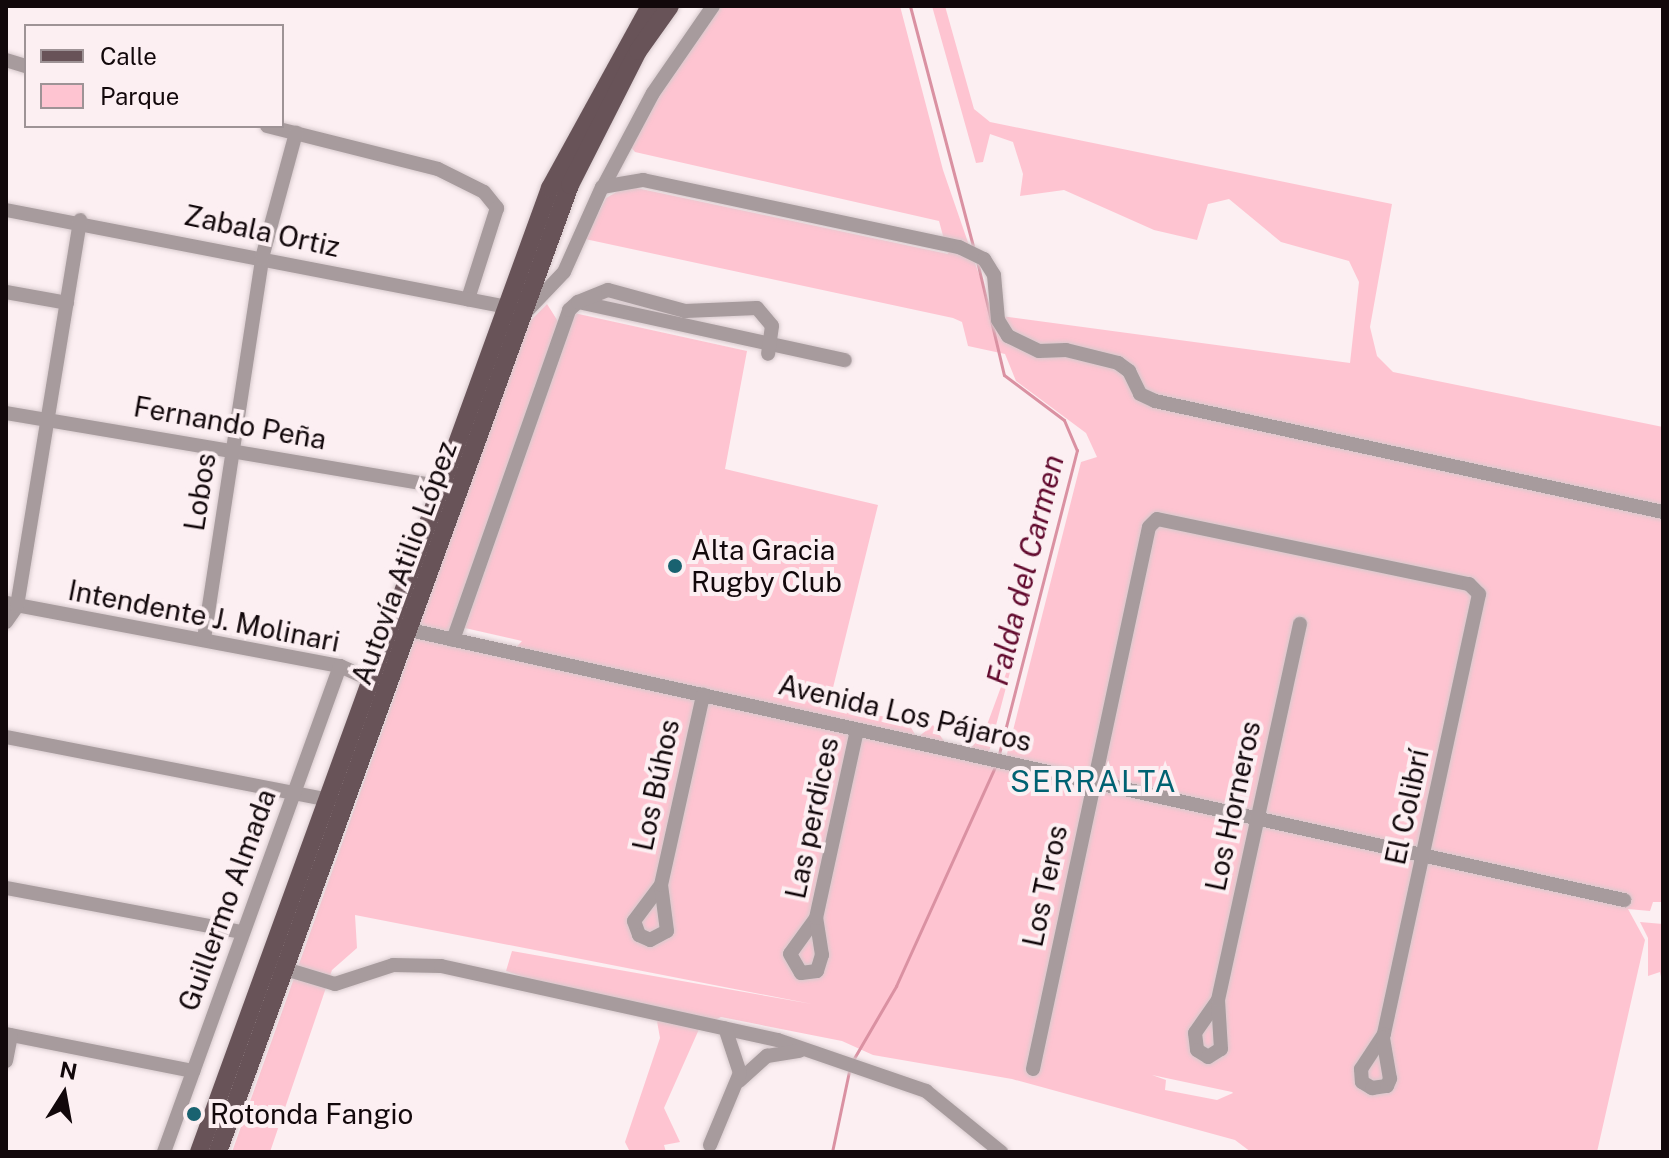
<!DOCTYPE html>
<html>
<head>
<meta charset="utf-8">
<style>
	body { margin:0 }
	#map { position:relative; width:1669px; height:1158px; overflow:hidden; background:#fceff2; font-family:"Public Sans",sans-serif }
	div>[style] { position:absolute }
	.green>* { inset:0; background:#fec4d1 }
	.stream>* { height:3px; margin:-1.5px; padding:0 1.5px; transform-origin:1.5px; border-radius:1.5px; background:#da91a2 }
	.roads { filter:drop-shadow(0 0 2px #d7cacd) drop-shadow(0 0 2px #d7cacd) }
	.minor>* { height:14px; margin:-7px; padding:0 7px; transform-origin:7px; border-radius:7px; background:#a79b9d }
	.major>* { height:18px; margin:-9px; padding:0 9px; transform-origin:9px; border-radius:9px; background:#685358 }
	.dots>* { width:22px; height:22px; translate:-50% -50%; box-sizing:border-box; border:4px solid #fceff2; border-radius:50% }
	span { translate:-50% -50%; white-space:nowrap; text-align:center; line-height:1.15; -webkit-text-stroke:8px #fceff2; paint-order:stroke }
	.street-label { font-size:28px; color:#12080b }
	.poi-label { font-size:28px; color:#12080b }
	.left { translate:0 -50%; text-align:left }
	.water-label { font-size:30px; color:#620a2e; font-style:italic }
	.neighbourhood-label { font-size:30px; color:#006272; letter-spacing:2px }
	.frame { position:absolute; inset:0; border:8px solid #12080b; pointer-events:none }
	.legend { position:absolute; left:24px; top:24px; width:260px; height:104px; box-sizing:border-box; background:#fceff2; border:2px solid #9e9396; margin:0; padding:10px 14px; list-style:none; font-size:24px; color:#12080b }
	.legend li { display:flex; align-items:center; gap:16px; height:40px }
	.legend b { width:40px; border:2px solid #9e9396 }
	.north { position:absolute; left:24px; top:1054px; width:80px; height:80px; -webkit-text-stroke:6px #fceff2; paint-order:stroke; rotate:11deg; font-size:22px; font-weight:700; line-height:32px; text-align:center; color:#12080b }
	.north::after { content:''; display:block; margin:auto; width:28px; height:36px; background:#12080b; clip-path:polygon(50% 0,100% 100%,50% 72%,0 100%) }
</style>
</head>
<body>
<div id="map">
	<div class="green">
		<i style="clip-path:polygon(evenodd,720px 6px,900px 6px,943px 170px,993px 315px,1350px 363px,1359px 282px,1349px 261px,1281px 242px,1229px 199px,1208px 204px,1197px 240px,1154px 230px,1064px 190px,1020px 196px,1023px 174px,1013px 142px,990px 134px,983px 162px,976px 163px,932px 6px,945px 6px,974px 109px,990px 122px,1392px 204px,1370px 327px,1377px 356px,1393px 372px,1663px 427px,1663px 902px,1653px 902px,1650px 911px,1628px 909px,1645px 940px,1597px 1152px,1251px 1152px,1235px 1140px,1012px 1079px,873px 1055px,842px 1041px,721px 1017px,700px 1027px,664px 1108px,680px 1142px,664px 1145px,666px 1152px,630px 1152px,625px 1142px,660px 1038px,657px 1021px,506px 971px,512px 951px,812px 1004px,355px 915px,357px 948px,332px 970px,270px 1152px,232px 1152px,527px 324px,547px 304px,559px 323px,448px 644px,507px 657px,522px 641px,465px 628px,574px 313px,747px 351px,725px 469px,878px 505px,828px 708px,894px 718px,909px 724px,917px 738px,933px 725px,946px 744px,968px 751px,984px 733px,1019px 638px,989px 752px,1005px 762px,1081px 462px,1097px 457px,1086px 433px,1016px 381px,1005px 354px,968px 346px,962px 322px,953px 318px,585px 239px,606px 198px,627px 186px,948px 254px,939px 221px,635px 152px,630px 146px,650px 105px,720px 6px,1152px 1075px,1232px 1092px,1233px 1093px,1217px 1100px,1165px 1090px,1166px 1080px,1152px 1075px)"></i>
		<i style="clip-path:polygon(1640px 922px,1663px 924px,1663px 987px,1660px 972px,1648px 976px,1648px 938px)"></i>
	</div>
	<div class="stream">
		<i style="left:910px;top:6px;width:252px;rotate:75.3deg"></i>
		<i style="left:977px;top:261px;width:117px;rotate:76.7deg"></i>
		<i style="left:1004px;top:375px;width:75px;rotate:36.9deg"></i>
		<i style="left:1064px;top:420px;width:33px;rotate:67deg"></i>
		<i style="left:1077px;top:450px;width:318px;rotate:104.4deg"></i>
		<i style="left:853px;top:1060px;width:86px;rotate:-59.8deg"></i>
		<i style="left:896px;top:986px;width:243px;rotate:-65.7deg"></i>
		<i style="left:832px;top:1152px;width:83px;rotate:-78.1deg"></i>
	</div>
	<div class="roads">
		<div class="minor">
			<i style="left:6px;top:60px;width:21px;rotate:17deg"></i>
			<i style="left:267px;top:126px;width:176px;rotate:14.1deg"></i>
			<i style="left:438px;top:169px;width:51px;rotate:26.6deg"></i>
			<i style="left:484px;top:192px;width:21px;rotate:51deg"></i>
			<i style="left:497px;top:208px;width:96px;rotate:107.7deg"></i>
			<i style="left:603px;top:187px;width:106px;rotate:-62deg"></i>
			<i style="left:653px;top:93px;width:106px;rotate:-55.4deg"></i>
			<i style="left:6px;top:210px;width:510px;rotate:10.96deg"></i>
			<i style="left:6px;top:292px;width:62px;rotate:10.2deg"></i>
			<i style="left:578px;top:302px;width:273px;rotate:12.3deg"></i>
			<i style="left:524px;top:314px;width:58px;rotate:-46.4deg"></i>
			<i style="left:564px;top:272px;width:93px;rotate:-65.9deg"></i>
			<i style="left:602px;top:187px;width:42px;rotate:-9.7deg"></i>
			<i style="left:643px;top:180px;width:323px;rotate:12deg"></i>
			<i style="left:959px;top:247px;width:28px;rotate:26deg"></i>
			<i style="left:984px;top:259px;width:19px;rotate:58deg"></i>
			<i style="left:994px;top:275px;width:45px;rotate:84.9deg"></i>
			<i style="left:998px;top:320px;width:19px;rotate:58deg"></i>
			<i style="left:1008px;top:336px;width:34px;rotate:26deg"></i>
			<i style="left:1039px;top:351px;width:27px;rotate:-2deg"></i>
			<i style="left:1066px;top:350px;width:54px;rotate:14deg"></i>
			<i style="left:1118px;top:363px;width:14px;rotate:36deg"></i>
			<i style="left:1129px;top:371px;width:25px;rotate:64deg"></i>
			<i style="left:1140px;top:394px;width:17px;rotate:25deg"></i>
			<i style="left:1155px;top:401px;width:520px;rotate:12.33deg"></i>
			<i style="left:6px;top:413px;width:444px;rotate:9.6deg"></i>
			<i style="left:6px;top:603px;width:340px;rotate:10.7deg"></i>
			<i style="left:340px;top:666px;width:44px;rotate:24.2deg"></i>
			<i style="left:6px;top:622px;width:19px;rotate:-55deg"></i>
			<i style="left:17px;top:606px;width:391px;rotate:-80.7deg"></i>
			<i style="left:410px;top:630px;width:1244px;rotate:12.54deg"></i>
			<i style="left:204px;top:639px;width:385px;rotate:-81.3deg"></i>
			<i style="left:262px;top:258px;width:130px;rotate:-74.8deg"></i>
			<i style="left:453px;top:640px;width:350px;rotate:-70.6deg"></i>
			<i style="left:569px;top:310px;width:12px;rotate:-42deg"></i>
			<i style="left:578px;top:302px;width:32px;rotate:-22deg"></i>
			<i style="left:608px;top:290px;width:80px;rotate:15.3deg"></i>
			<i style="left:685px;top:311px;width:72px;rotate:-2.4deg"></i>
			<i style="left:757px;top:308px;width:23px;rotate:50deg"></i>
			<i style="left:772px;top:326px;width:28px;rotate:98deg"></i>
			<i style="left:6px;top:737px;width:330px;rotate:11deg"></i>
			<i style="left:661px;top:885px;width:45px;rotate:126.9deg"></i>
			<i style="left:634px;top:921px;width:15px;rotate:70deg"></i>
			<i style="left:639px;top:935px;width:12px;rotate:24deg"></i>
			<i style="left:650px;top:940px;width:19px;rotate:-28deg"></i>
			<i style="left:667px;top:931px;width:46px;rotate:-97.4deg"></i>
			<i style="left:661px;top:885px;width:195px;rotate:-77.5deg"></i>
			<i style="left:6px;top:888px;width:240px;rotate:10.6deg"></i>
			<i style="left:816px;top:918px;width:44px;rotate:125.8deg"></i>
			<i style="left:790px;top:954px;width:22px;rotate:60deg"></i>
			<i style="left:801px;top:973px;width:16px;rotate:-7deg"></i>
			<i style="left:817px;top:971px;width:17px;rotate:-73deg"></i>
			<i style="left:822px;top:955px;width:37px;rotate:-99deg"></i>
			<i style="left:816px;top:918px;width:192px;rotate:-77.7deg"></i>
			<i style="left:282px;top:968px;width:55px;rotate:16.8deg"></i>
			<i style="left:335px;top:984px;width:61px;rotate:-18.1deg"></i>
			<i style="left:393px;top:965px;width:48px;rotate:1.2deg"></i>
			<i style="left:441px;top:966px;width:345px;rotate:12.4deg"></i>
			<i style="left:778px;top:1040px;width:157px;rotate:19deg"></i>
			<i style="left:926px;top:1091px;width:97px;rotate:39.1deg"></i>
			<i style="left:1218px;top:1000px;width:40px;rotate:124.9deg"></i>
			<i style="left:1195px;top:1033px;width:17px;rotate:83deg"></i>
			<i style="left:1197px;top:1050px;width:13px;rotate:32deg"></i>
			<i style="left:1208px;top:1057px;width:15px;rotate:-32deg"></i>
			<i style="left:1221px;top:1049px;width:49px;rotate:-93.5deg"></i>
			<i style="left:1218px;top:1000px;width:385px;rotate:-77.7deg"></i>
			<i style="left:6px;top:1034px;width:191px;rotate:11.2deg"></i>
			<i style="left:6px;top:1061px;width:26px;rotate:-79deg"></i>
			<i style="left:1033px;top:1069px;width:554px;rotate:-77.92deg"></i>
			<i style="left:1149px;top:527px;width:11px;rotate:-45deg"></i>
			<i style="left:1157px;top:519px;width:319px;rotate:11.8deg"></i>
			<i style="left:1469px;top:584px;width:14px;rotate:45deg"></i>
			<i style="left:1479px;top:594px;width:450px;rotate:102.2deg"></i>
			<i style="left:1384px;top:1034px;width:42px;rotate:123.3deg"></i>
			<i style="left:1361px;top:1069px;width:13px;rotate:86deg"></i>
			<i style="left:1362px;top:1082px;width:12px;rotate:31deg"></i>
			<i style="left:1372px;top:1088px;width:15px;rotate:-8deg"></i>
			<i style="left:1387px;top:1086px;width:8px;rotate:-67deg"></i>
			<i style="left:1390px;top:1079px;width:42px;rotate:-99.7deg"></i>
			<i style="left:739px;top:1081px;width:38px;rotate:-42deg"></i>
			<i style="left:767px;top:1056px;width:33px;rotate:-9deg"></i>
			<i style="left:710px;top:1145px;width:78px;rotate:-67.4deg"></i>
			<i style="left:740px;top:1073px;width:47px;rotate:-108.4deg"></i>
			<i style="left:164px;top:1152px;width:517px;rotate:-70.09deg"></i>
		</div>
		<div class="major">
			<i style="left:199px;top:1152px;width:1026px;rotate:-69.99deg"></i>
			<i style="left:550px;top:188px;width:208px;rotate:-61.2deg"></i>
			<i style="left:218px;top:1152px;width:1029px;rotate:-70deg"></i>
			<i style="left:570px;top:185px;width:150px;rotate:-63.1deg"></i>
			<i style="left:638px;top:51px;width:55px;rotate:-54.6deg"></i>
		</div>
	</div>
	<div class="dots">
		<i style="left:675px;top:566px;background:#196270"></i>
		<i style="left:194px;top:1114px;background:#196270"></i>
	</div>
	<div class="street-label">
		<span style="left:262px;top:231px;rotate:12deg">Zabala Ortiz</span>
		<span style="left:230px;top:423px;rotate:10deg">Fernando Peña</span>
		<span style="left:200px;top:492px;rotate:-81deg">Lobos</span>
		<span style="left:404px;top:563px;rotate:-70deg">Autovía Atilio López</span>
		<span style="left:204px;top:616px;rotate:11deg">Intendente J. Molinari</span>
		<span style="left:905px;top:713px;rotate:13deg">Avenida Los Pájaros</span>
		<span style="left:656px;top:785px;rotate:-78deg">Los Búhos</span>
		<span style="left:1233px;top:806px;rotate:-78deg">Los Horneros</span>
		<span style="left:1407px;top:807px;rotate:-78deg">El Colibrí</span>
		<span style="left:812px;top:818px;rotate:-78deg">Las perdices</span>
		<span style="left:1045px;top:886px;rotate:-78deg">Los Teros</span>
		<span style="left:227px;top:900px;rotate:-70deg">Guillermo Almada</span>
	</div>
	<div class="poi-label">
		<span class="left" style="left:691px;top:566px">Alta Gracia<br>Rugby Club</span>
		<span class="left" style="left:210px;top:1114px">Rotonda Fangio</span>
	</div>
	<div class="water-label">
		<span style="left:1025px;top:570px;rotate:-76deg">Falda del Carmen</span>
	</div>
	<div class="neighbourhood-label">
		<span style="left:1094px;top:781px">SERRALTA</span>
	</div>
	<div class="frame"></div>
	<ul class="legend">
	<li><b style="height:10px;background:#685358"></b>Calle</li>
	<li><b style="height:22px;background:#fec4d1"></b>Parque</li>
	</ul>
	<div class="north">N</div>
</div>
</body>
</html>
